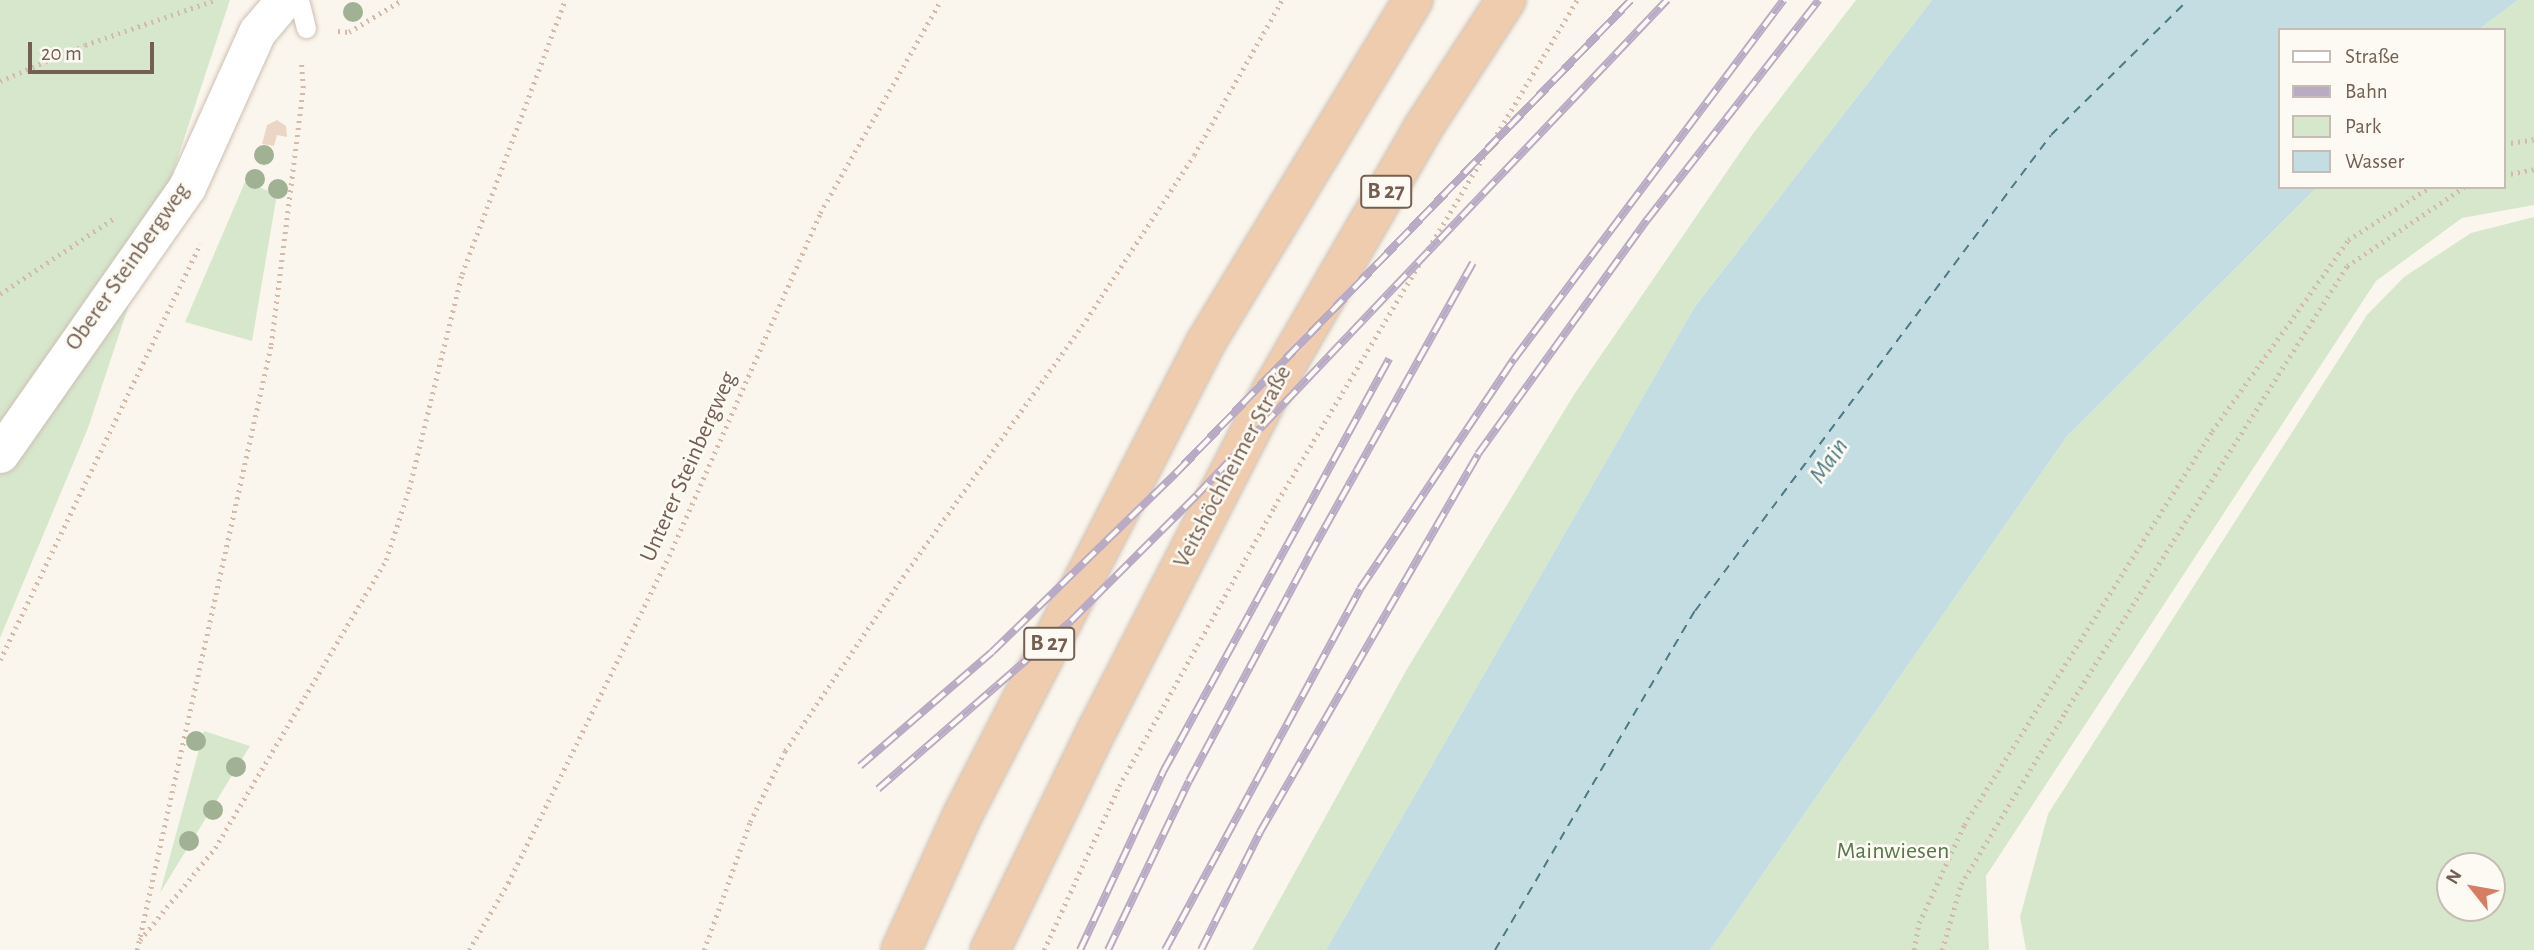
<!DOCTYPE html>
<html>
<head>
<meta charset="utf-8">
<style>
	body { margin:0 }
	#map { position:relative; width:2534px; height:950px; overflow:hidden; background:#fbf6ed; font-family:"Alegreya Sans",sans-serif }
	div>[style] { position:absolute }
	.green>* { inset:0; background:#d7e7cc }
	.water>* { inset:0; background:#c3dde3 }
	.ferry>* { height:2px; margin-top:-1px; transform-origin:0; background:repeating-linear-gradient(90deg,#4d7a84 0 9px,transparent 0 16px) }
	.building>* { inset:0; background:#ebd6c6 }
	.path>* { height:4.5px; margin-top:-2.25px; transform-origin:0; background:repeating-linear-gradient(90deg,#d2bbaa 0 2px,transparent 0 7px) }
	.roads { filter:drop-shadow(0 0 2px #ccbfb3) drop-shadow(0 0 2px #ccbfb3) }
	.service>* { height:19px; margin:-9.5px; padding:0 9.5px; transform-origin:9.5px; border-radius:9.5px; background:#fff }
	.minor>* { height:37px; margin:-18.5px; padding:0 18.5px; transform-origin:18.5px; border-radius:18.5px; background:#fff }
	.trunk>* { height:38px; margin:-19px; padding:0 19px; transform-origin:19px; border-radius:19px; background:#efccad }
	.rail>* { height:8px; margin-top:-4px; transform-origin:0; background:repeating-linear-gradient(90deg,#fdfaf3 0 16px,#baabc5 0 32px); box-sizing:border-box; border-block:2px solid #baabc5 }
	.trees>* { width:20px; height:20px; margin:-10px; border-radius:50%; background:#a1b194 }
	span { translate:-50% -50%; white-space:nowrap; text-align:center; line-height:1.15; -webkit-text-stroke:5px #fdfaf3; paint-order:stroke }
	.shield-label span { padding:2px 5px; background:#fdfaf3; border:2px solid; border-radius:5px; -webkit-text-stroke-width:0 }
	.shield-label { font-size:23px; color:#745f52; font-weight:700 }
	.street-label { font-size:24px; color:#745f52 }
	.park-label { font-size:24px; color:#57784b }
	.water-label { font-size:26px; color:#4d7a84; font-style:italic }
	.legend { position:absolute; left:2278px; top:28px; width:228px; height:161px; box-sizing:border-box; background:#fdfaf3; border:2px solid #c6bcb3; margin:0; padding:9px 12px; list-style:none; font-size:21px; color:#745f52 }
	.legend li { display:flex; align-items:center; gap:14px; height:35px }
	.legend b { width:35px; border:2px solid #c6bcb3 }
	.north { position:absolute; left:2436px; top:852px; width:70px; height:70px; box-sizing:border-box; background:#fdfaf3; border:2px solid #c6bcb3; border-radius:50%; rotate:301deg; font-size:19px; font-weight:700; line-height:28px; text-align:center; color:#745f52 }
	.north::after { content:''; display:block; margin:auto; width:24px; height:32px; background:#d57e62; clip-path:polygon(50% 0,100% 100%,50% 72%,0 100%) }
	.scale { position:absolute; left:28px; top:42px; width:126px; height:32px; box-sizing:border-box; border:4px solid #745f52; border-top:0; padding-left:9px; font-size:21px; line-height:24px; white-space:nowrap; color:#745f52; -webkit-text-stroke:5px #fdfaf3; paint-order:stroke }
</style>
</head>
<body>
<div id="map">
	<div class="green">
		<i style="clip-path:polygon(0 0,230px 0,88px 428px,0 638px)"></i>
		<i style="clip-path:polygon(1856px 0,1932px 0,1694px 308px,1326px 950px,1252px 950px,1407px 669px,1575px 393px,1752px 135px)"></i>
		<i style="clip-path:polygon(2518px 0,2534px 0,2534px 205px,2462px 218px,2376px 281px,1986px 876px,1989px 950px,1710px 950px,2067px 436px,2317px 187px,2504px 187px,2504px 30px,2478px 30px)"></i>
		<i style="clip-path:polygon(245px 182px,277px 194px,252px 341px,185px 322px)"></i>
		<i style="clip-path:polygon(evenodd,2534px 217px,2534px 950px,2026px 950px,2020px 917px,2048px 814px,2367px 315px,2404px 277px,2471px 233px,2534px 217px,2450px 866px,2492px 866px,2492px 908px,2450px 908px,2450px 866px)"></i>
		<i style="clip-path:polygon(204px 731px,250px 746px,160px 893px)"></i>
	</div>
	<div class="water">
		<i style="clip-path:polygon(1932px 0,2518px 0,2478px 30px,2280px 30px,2280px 187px,2317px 187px,2067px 436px,1710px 950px,1326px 950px,1694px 308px)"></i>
	</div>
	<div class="ferry">
		<i style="left:1495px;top:950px;width:394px;rotate:-59.5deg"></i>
		<i style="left:1695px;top:611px;width:594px;rotate:-53.21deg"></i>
		<i style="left:2051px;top:135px;width:192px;rotate:-44.6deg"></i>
	</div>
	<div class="building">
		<i style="clip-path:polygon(277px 120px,286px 126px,287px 137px,277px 135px,274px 146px,262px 144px,267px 125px)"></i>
	</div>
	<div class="path">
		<i style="left:338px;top:31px;width:11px;rotate:5deg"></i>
		<i style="left:349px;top:32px;width:62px;rotate:-31.1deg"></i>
		<i style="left:0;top:81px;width:92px;rotate:-23deg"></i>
		<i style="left:85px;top:45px;width:138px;rotate:-19.1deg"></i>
		<i style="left:2504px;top:144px;width:30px;rotate:-9deg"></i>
		<i style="left:2504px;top:175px;width:31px;rotate:-11deg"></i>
		<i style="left:0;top:294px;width:136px;rotate:-33.6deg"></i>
		<i style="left:0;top:660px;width:462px;rotate:-64.3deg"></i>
		<i style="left:140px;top:940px;width:119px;rotate:-50.8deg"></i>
		<i style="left:215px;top:848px;width:335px;rotate:-59.3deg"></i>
		<i style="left:386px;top:560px;width:75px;rotate:-72.1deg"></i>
		<i style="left:409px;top:489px;width:221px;rotate:-76.2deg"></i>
		<i style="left:462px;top:274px;width:293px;rotate:-69.4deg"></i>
		<i style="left:137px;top:950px;width:620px;rotate:-77.51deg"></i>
		<i style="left:271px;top:345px;width:259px;rotate:-82.9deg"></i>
		<i style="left:303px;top:88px;width:28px;rotate:-94deg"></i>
		<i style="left:469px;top:950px;width:78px;rotate:-59.8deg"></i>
		<i style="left:508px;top:883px;width:364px;rotate:-63.8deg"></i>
		<i style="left:669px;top:556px;width:375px;rotate:-66.2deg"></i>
		<i style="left:820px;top:213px;width:245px;rotate:-60.4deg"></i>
		<i style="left:704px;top:950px;width:136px;rotate:-70.2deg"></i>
		<i style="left:750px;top:822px;width:79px;rotate:-63.8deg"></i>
		<i style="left:785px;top:751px;width:217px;rotate:-55.9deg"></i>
		<i style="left:907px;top:571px;width:308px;rotate:-54.5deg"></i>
		<i style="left:1086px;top:320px;width:197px;rotate:-56.8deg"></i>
		<i style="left:1194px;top:155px;width:178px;rotate:-60.4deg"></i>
		<i style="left:1044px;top:950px;width:180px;rotate:-65.4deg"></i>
		<i style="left:1119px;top:786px;width:319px;rotate:-60.9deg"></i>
		<i style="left:1274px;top:507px;width:591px;rotate:-59.14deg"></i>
		<i style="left:1914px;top:950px;width:27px;rotate:-80deg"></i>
		<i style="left:1919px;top:923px;width:108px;rotate:-65.3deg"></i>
		<i style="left:1964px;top:825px;width:466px;rotate:-57.8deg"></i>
		<i style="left:2212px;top:431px;width:234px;rotate:-54.5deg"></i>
		<i style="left:2348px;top:240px;width:98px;rotate:-32.9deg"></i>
		<i style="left:1942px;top:950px;width:69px;rotate:-73.9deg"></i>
		<i style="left:1961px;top:884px;width:201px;rotate:-58.8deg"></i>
		<i style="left:2065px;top:712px;width:528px;rotate:-57.7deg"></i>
		<i style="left:2347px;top:266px;width:141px;rotate:-34deg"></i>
	</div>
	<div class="roads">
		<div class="service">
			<i style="left:299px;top:0;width:29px;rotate:76deg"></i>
		</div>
		<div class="minor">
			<i style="left:0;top:454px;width:326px;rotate:-55deg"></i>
			<i style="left:187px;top:187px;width:170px;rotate:-65.7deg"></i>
			<i style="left:257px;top:32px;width:42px;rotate:-49.8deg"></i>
		</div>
		<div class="trunk">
			<i style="left:901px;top:950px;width:147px;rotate:-65.5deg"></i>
			<i style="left:962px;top:816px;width:533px;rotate:-62.76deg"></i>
			<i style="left:1206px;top:342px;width:400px;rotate:-58.8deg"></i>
			<i style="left:990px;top:950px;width:249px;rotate:-64.1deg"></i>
			<i style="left:1099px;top:726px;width:380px;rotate:-62.8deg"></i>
			<i style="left:1273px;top:388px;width:300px;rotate:-60deg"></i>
			<i style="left:1423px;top:128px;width:153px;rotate:-57deg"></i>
		</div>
	</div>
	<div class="rail">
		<i style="left:860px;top:766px;width:174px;rotate:-40.8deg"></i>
		<i style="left:992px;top:652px;width:257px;rotate:-44.2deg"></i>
		<i style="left:1176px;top:473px;width:656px;rotate:-46.11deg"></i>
		<i style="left:878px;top:789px;width:256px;rotate:-41deg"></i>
		<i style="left:1071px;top:621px;width:178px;rotate:-45deg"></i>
		<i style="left:1197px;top:495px;width:683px;rotate:-46.48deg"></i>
		<i style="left:1080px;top:950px;width:199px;rotate:-65deg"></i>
		<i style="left:1164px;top:770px;width:469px;rotate:-61.3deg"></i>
		<i style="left:1108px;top:950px;width:187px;rotate:-64.4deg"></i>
		<i style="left:1189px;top:781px;width:255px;rotate:-61.9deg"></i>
		<i style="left:1309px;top:556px;width:336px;rotate:-60.8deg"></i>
		<i style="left:1165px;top:950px;width:410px;rotate:-61.6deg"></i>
		<i style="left:1360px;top:589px;width:277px;rotate:-56.2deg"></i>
		<i style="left:1514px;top:359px;width:449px;rotate:-53.1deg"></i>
		<i style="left:1201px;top:950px;width:132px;rotate:-63.4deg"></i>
		<i style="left:1260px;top:832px;width:436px;rotate:-60deg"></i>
		<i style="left:1478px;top:454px;width:289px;rotate:-54.2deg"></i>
		<i style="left:1647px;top:220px;width:279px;rotate:-52deg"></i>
	</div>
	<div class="trees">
		<i style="left:353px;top:12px"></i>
		<i style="left:264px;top:155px"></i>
		<i style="left:255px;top:179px"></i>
		<i style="left:278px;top:189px"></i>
		<i style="left:196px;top:741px"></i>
		<i style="left:236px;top:767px"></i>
		<i style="left:213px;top:810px"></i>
		<i style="left:189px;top:841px"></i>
	</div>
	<div class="shield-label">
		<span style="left:1386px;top:192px">B 27</span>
		<span style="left:1049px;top:644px">B 27</span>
	</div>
	<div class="street-label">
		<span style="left:128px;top:267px;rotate:-55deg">Oberer Steinbergweg</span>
		<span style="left:689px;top:467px;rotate:-66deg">Unterer Steinbergweg</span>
		<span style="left:1233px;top:467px;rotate:-62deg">Veitshöchheimer Straße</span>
	</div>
	<div class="park-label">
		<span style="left:1893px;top:852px">Mainwiesen</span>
	</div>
	<div class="water-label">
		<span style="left:1829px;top:461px;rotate:-55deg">Main</span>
	</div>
	<ul class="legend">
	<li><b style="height:9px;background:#fff"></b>Straße</li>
	<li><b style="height:9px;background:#baabc5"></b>Bahn</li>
	<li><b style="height:19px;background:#d7e7cc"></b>Park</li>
	<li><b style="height:19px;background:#c3dde3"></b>Wasser</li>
	</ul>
	<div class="north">N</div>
	<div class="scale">20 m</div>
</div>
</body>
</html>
